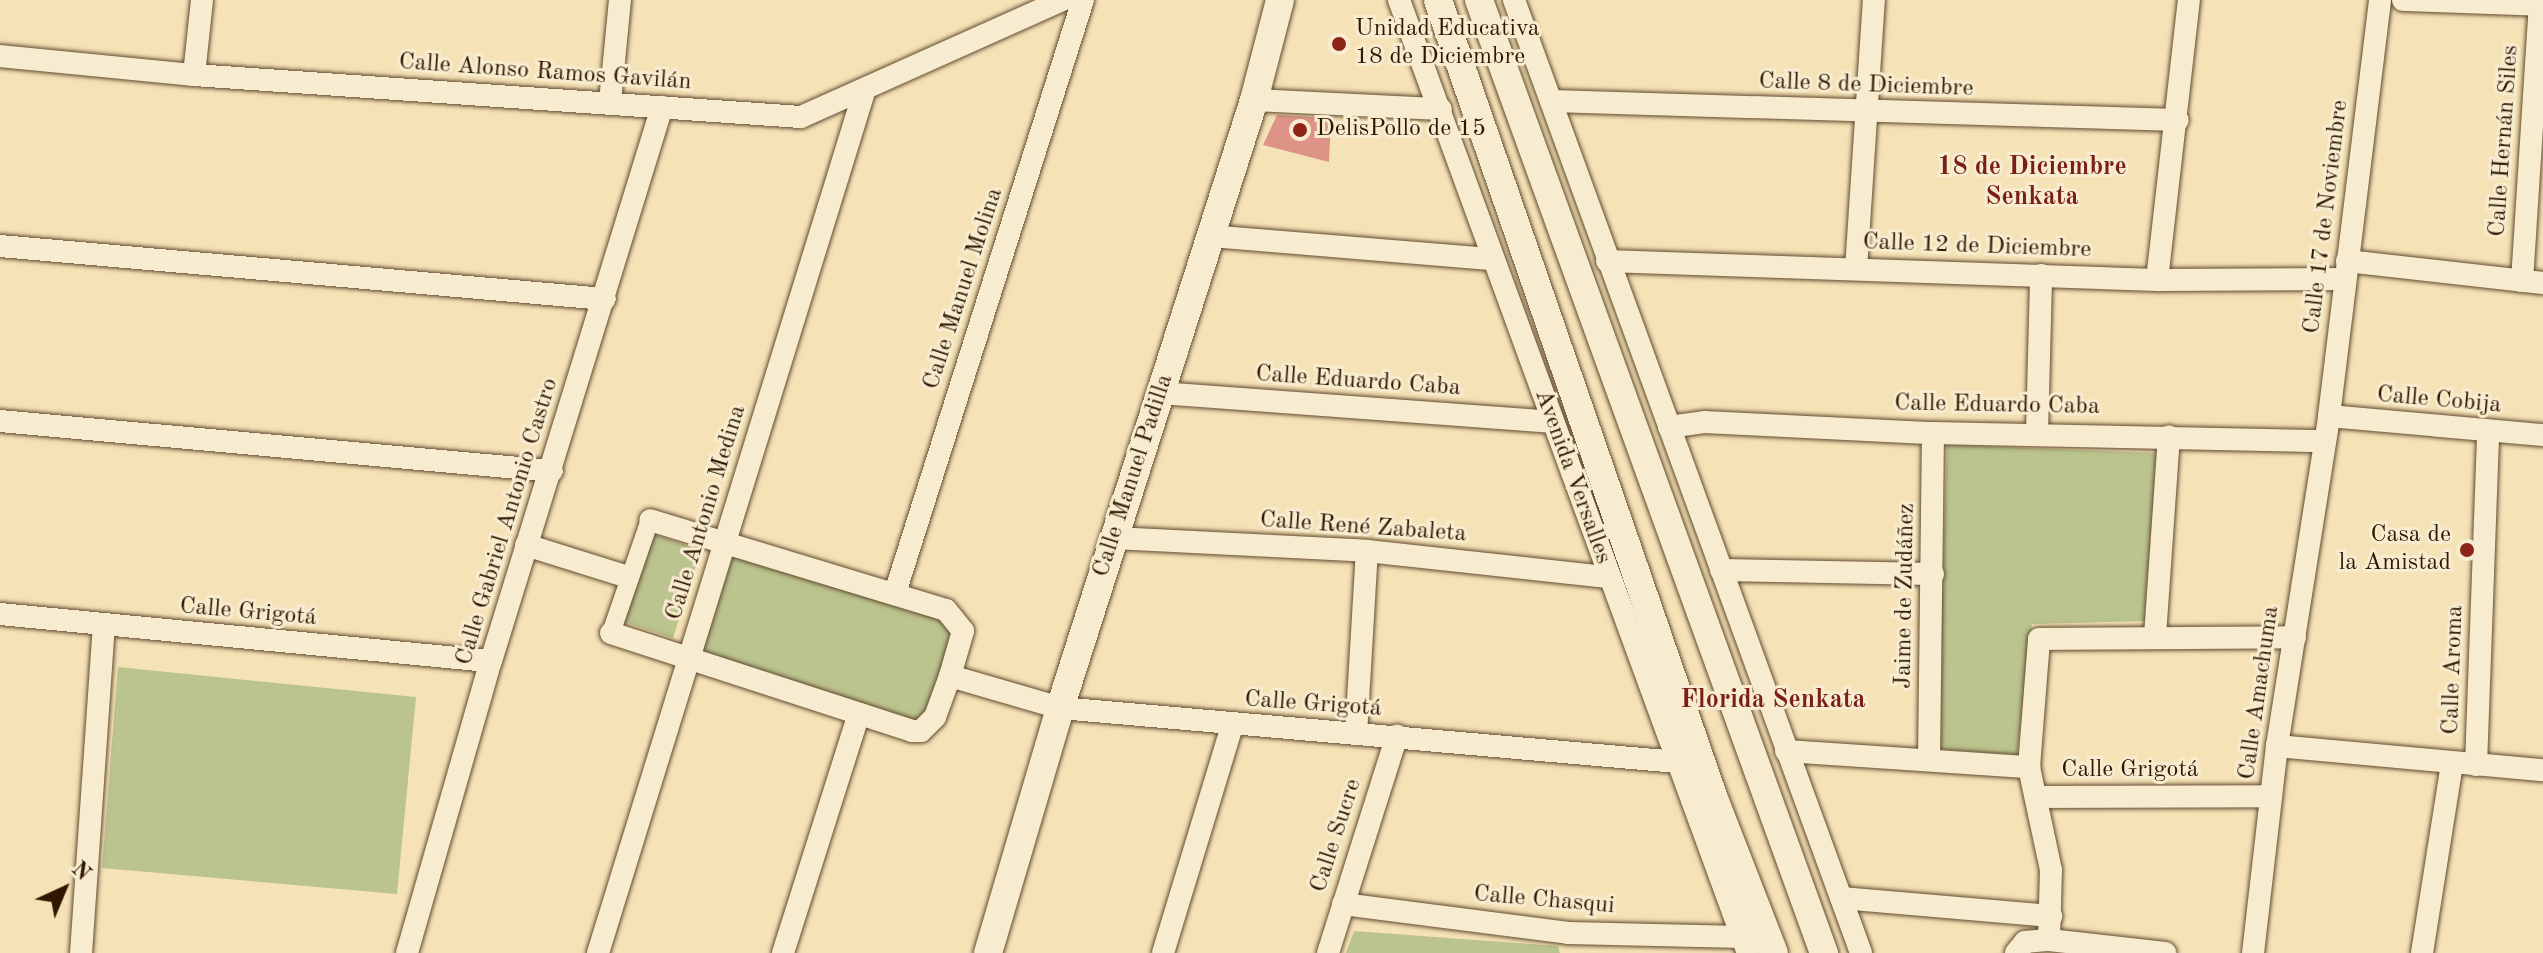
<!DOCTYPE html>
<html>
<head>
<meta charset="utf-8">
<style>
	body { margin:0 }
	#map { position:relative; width:2543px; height:953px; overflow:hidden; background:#f5e2b6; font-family:"Old Standard TT",serif }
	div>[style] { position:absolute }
	.green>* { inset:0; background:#bbc38e }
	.building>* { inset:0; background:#dd9386 }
	.roads { filter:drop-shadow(0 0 2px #614a2f) drop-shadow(0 0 2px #614a2f) }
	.pedestrian>* { height:18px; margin:-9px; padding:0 9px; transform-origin:9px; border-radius:9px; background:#f8ecd0 }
	.minor>* { height:22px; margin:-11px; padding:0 11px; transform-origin:11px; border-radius:11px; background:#f8ecd0 }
	.tertiary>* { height:28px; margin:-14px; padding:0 14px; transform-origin:14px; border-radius:14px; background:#f8ecd0 }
	.dots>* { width:22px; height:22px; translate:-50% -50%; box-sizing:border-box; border:4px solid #f8ecd0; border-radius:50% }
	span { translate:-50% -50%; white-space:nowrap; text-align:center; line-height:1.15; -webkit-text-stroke:6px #f8ecd0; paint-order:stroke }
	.poi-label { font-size:24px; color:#301702 }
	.left { translate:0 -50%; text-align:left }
	.right { translate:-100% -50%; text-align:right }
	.street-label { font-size:24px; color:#301702 }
	.neighbourhood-label { font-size:26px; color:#7a1f14; font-weight:700 }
	.north { position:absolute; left:24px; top:849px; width:80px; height:80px; -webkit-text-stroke:6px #f8ecd0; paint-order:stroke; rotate:44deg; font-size:22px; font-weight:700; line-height:32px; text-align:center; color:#301702 }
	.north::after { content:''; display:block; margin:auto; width:28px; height:36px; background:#301702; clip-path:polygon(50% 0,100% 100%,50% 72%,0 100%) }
</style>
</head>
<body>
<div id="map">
	<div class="green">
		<i style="clip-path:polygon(1947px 445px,2156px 453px,2146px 621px,2032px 624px,2017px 755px,1937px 749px)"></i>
		<i style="clip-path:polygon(646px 532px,701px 550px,673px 638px,618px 620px)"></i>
		<i style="clip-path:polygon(734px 552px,941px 617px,953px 636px,930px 710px,916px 723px,702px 654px)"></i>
		<i style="clip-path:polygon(118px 667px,416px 697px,397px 894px,102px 868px)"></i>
		<i style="clip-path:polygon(1354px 931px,1558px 946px,1560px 953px,1346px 953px)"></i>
	</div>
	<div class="building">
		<i style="clip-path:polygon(1277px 115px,1331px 118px,1329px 162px,1263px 145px)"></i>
	</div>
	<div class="roads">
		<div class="pedestrian">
			<i style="left:611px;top:633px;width:120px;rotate:-71deg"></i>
		</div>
		<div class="minor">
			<i style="left:1399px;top:0;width:1015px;rotate:69.89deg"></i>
			<i style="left:1514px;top:0;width:1014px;rotate:69.99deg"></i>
			<i style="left:2403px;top:0;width:140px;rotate:2deg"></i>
			<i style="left:0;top:56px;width:195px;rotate:5.6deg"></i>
			<i style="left:194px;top:75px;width:608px;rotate:3.96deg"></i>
			<i style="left:801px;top:117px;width:287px;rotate:-24.1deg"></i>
			<i style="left:194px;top:75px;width:75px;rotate:-83.9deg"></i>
			<i style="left:1254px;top:100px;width:187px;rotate:2.8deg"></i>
			<i style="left:1552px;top:101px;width:626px;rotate:1.74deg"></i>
			<i style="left:610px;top:102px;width:102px;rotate:-84.4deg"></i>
			<i style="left:1210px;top:236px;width:282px;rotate:4.7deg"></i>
			<i style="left:0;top:246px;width:607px;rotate:5.01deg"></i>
			<i style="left:1607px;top:261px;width:550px;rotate:1.98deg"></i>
			<i style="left:2157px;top:280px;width:188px;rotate:-0.3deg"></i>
			<i style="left:2347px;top:261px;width:197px;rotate:6.4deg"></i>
			<i style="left:1856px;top:269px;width:270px;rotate:-86.2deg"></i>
			<i style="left:2157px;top:280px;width:282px;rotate:-83.5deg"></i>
			<i style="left:2522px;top:281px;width:278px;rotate:-86.3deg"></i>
			<i style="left:1160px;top:393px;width:392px;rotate:4.2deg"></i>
			<i style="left:2329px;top:416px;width:215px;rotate:5.1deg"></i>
			<i style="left:0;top:421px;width:554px;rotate:5.18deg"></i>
			<i style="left:1669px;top:427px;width:35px;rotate:-8deg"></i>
			<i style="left:1704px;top:422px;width:229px;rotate:2.8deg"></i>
			<i style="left:1933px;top:433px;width:391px;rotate:1.2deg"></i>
			<i style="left:2037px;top:433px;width:158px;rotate:-88.5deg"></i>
			<i style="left:1114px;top:538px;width:253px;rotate:2.9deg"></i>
			<i style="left:1367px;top:551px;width:242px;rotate:6.2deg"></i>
			<i style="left:526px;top:545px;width:107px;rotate:17.4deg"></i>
			<i style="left:1721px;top:570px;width:212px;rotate:1.1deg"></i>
			<i style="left:895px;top:593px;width:622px;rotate:-72.41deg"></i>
			<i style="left:0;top:614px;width:493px;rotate:5.5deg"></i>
			<i style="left:611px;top:633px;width:317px;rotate:18deg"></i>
			<i style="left:912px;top:731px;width:9px"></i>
			<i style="left:921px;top:731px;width:20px;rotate:-45deg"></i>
			<i style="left:935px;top:717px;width:44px;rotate:-69.9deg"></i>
			<i style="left:950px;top:676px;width:47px;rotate:-73.9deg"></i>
			<i style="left:963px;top:631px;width:27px;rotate:-129deg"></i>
			<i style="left:946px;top:610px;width:309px;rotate:-163.1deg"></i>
			<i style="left:2155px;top:636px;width:200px;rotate:-86deg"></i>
			<i style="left:950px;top:676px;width:115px;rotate:16.2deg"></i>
			<i style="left:1060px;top:708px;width:619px;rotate:5deg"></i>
			<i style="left:1356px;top:734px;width:183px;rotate:-86.6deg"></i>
			<i style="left:2277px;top:746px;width:267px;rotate:5.2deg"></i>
			<i style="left:1786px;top:751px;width:244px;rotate:3.8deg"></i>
			<i style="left:1929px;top:760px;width:327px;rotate:-89.3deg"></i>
			<i style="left:2476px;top:765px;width:333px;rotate:-87.9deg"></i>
			<i style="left:2038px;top:797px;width:233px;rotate:-0.2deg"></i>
			<i style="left:1841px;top:898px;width:211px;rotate:4.9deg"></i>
			<i style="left:1343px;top:904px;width:227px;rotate:7.3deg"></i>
			<i style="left:1568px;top:933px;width:174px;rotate:1.3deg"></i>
			<i style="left:2049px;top:940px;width:70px;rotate:-88.4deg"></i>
			<i style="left:2051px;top:870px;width:105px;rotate:-102.1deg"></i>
			<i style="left:2029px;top:767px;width:128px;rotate:-85.5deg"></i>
			<i style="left:2039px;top:639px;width:256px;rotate:-0.4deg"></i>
			<i style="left:81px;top:953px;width:328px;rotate:-86deg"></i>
			<i style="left:407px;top:953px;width:304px;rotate:-74deg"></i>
			<i style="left:491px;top:661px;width:580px;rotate:-72.85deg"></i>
			<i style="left:598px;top:953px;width:904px;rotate:-72.83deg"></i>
			<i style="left:783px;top:953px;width:251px;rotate:-72.4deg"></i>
			<i style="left:1163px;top:953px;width:237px;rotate:-73.1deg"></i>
			<i style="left:1328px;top:953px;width:228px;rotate:-72.4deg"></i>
			<i style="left:2016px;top:953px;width:14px;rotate:-51deg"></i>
			<i style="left:2025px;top:942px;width:24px;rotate:-5deg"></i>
			<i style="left:2049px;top:940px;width:117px;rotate:6.4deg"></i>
			<i style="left:2253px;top:953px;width:208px;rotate:-83.4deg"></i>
			<i style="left:2277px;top:746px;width:334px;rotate:-81deg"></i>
			<i style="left:2329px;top:416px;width:419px;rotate:-83deg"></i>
			<i style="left:2422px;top:953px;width:192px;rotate:-81deg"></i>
		</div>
		<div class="tertiary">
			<i style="left:1438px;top:0;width:842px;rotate:70.94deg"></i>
			<i style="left:1713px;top:796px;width:168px;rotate:68.8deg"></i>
			<i style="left:1479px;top:0;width:1014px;rotate:70.1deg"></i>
			<i style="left:988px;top:953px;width:255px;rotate:-73.6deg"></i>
			<i style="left:1060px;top:708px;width:638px;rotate:-72.3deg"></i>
			<i style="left:1254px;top:100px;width:103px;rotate:-75.4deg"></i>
		</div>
	</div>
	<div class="dots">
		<i style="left:1339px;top:44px;background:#8f2418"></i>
		<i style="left:1300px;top:130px;background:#8f2418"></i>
		<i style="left:2467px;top:550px;background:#8f2418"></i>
	</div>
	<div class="poi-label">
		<span class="left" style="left:1355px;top:44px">Unidad Educativa<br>18 de Diciembre</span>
		<span class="left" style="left:1316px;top:130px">DelisPollo de 15</span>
		<span class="right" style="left:2451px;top:550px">Casa de<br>la Amistad</span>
	</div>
	<div class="street-label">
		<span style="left:545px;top:73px;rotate:4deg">Calle Alonso Ramos Gavilán</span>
		<span style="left:1866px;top:86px;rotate:2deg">Calle 8 de Diciembre</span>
		<span style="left:2505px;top:141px;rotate:-86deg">Calle Hernán Siles</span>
		<span style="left:2327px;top:217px;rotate:-83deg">Calle 17 de Noviembre</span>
		<span style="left:1977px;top:247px;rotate:2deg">Calle 12 de Diciembre</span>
		<span style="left:964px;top:289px;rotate:-72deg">Calle Manuel Molina</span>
		<span style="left:1358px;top:382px;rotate:4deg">Calle Eduardo Caba</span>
		<span style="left:2439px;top:401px;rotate:5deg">Calle Cobija</span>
		<span style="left:1997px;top:406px;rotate:1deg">Calle Eduardo Caba</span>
		<span style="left:1134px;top:476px;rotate:-72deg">Calle Manuel Padilla</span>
		<span style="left:1572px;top:477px;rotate:70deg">Avenida Versalles</span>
		<span style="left:707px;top:513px;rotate:-73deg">Calle Antonio Medina</span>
		<span style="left:508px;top:522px;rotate:-73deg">Calle Gabriel Antonio Castro</span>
		<span style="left:1363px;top:528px;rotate:4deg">Calle René Zabaleta</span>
		<span style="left:1906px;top:596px;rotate:-89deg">Jaime de Zudáñez</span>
		<span style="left:248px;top:613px;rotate:5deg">Calle Grigotá</span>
		<span style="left:2454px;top:670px;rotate:-88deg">Calle Aroma</span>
		<span style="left:2260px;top:693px;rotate:-82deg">Calle Amachuma</span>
		<span style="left:1313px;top:705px;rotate:4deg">Calle Grigotá</span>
		<span style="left:2130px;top:771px">Calle Grigotá</span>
		<span style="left:1337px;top:836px;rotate:-72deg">Calle Sucre</span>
		<span style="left:1544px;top:901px;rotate:5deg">Calle Chasqui</span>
	</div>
	<div class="neighbourhood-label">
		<span style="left:2032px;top:183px">18 de Diciembre<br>Senkata</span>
		<span style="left:1773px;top:701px">Florida Senkata</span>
	</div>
	<div class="north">N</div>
</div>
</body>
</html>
